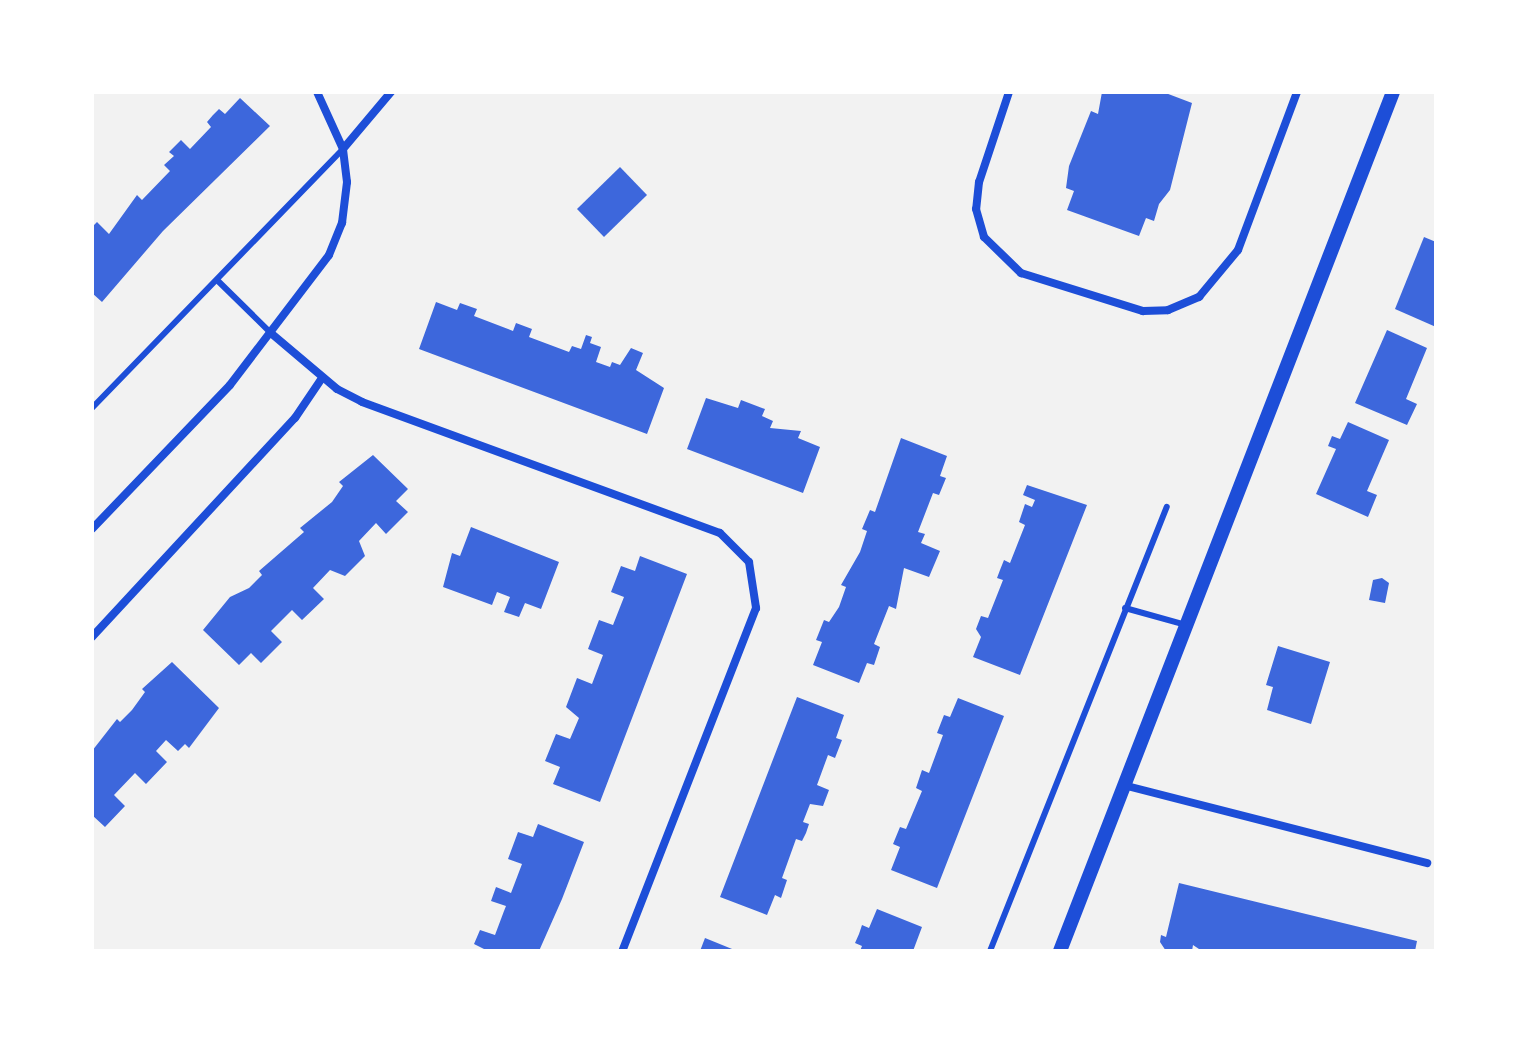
<!DOCTYPE html>
<html>
<head>
<meta charset="utf-8">
<style>
	body { margin:0 }
	#map { position:relative; width:1528px; height:1043px; overflow:hidden; background:#f2f2f2; font-family:"Exo 2",sans-serif }
	div>[style] { position:absolute }
	.building>* { inset:0; background:#3d67dc }
	.service>* { height:6px; margin:-3px; padding:0 3px; transform-origin:3px; border-radius:3px; background:#1d4ed8 }
	.minor>* { height:8px; margin:-4px; padding:0 4px; transform-origin:4px; border-radius:4px; background:#1d4ed8 }
	.tertiary>* { height:14px; margin:-7px; padding:0 7px; transform-origin:7px; border-radius:7px; background:#1d4ed8 }
	span { translate:-50% -50%; white-space:nowrap; text-align:center; line-height:1.15; -webkit-text-stroke:8px #fff; paint-order:stroke }
	.frame { position:absolute; inset:0; border:94px solid #fff; pointer-events:none }
</style>
</head>
<body>
<div id="map">
	<div class="building">
		<i style="clip-path:polygon(1102px 92px,1163px 92px,1192px 103px,1170px 190px,1159px 204px,1154px 221px,1146px 218px,1139px 236px,1067px 210px,1074px 191px,1066px 188px,1069px 166px,1091px 111px,1098px 114px)"></i>
		<i style="clip-path:polygon(240px 98px,270px 126px,163px 231px,102px 302px,92px 293px,92px 227px,97px 222px,109px 234px,137px 195px,142px 200px,170px 171px,164px 165px,174px 156px,169px 152px,181px 140px,190px 149px,211px 127px,207px 122px,213px 115px,219px 109px,225px 114px)"></i>
		<i style="clip-path:polygon(620px 167px,647px 195px,604px 237px,577px 209px)"></i>
		<i style="clip-path:polygon(1424px 237px,1436px 242px,1436px 327px,1395px 309px)"></i>
		<i style="clip-path:polygon(436px 302px,457px 310px,460px 303px,477px 309px,474px 316px,513px 331px,516px 323px,532px 329px,529px 337px,569px 352px,572px 346px,581px 349px,586px 335px,592px 337px,590px 343px,601px 347px,596px 362px,610px 367px,612px 362px,620px 365px,631px 348px,643px 353px,636px 370px,664px 388px,647px 434px,419px 349px)"></i>
		<i style="clip-path:polygon(1387px 330px,1427px 348px,1406px 399px,1417px 404px,1407px 425px,1355px 403px)"></i>
		<i style="clip-path:polygon(706px 398px,738px 408px,741px 400px,765px 409px,762px 416px,773px 421px,770px 428px,801px 431px,798px 438px,820px 447px,803px 493px,687px 449px)"></i>
		<i style="clip-path:polygon(1348px 422px,1389px 440px,1367px 491px,1377px 495px,1368px 517px,1316px 494px,1336px 449px,1328px 446px,1332px 436px,1340px 439px)"></i>
		<i style="clip-path:polygon(901px 438px,947px 456px,940px 476px,946px 478px,939px 495px,933px 493px,918px 532px,925px 534px,921px 543px,940px 551px,929px 577px,904px 568px,896px 609px,889px 606px,874px 644px,880px 647px,874px 665px,867px 663px,859px 683px,813px 665px,822px 642px,816px 640px,824px 620px,829px 622px,839px 607px,846px 587px,841px 585px,860px 552px,867px 531px,862px 529px,870px 510px,875px 512px)"></i>
		<i style="clip-path:polygon(373px 455px,408px 489px,396px 501px,408px 512px,386px 534px,376px 523px,359px 541px,365px 556px,345px 576px,330px 570px,313px 588px,324px 599px,302px 620px,292px 610px,271px 631px,282px 642px,261px 663px,251px 653px,239px 665px,203px 630px,230px 597px,249px 588px,262px 575px,259px 571px,304px 532px,300px 528px,332px 502px,343px 486px,339px 482px)"></i>
		<i style="clip-path:polygon(1027px 485px,1087px 505px,1020px 675px,973px 657px,981px 637px,976px 629px,981px 616px,988px 618px,1003px 580px,997px 578px,1000px 570px,1004px 560px,1010px 563px,1025px 525px,1019px 522px,1025px 504px,1032px 507px,1035px 500px,1023px 495px)"></i>
		<i style="clip-path:polygon(471px 527px,559px 562px,541px 609px,525px 603px,519px 617px,504px 612px,510px 597px,497px 592px,492px 605px,443px 587px,452px 553px,460px 556px)"></i>
		<i style="clip-path:polygon(640px 556px,687px 574px,600px 802px,553px 784px,560px 767px,545px 761px,556px 734px,570px 739px,579px 718px,566px 707px,577px 678px,592px 684px,603px 655px,588px 649px,599px 620px,613px 625px,624px 597px,611px 592px,621px 566px,635px 571px)"></i>
		<i style="clip-path:polygon(1382px 578px,1389px 583px,1385px 603px,1369px 600px,1373px 580px)"></i>
		<i style="clip-path:polygon(1278px 646px,1330px 662px,1311px 724px,1267px 710px,1273px 687px,1266px 685px)"></i>
		<i style="clip-path:polygon(172px 662px,219px 708px,189px 748px,185px 744px,178px 751px,166px 740px,156px 751px,167px 762px,146px 784px,135px 773px,114px 795px,125px 806px,105px 827px,92px 815px,92px 751px,117px 719px,120px 722px,132px 710px,145px 692px,142px 689px)"></i>
		<i style="clip-path:polygon(797px 697px,844px 715px,836px 738px,842px 740px,835px 758px,828px 755px,817px 785px,829px 790px,823px 806px,810px 804px,803px 822px,809px 824px,806px 833px,802px 841px,796px 839px,782px 878px,787px 880px,781px 898px,775px 895px,767px 915px,720px 897px)"></i>
		<i style="clip-path:polygon(958px 698px,1004px 716px,937px 888px,891px 870px,900px 847px,893px 844px,900px 827px,906px 829px,922px 791px,916px 788px,922px 770px,929px 773px,943px 735px,937px 733px,944px 715px,950px 717px)"></i>
		<i style="clip-path:polygon(538px 824px,584px 842px,562px 899px,539px 951px,488px 951px,474px 944px,480px 930px,495px 935px,504px 911px,506px 906px,491px 901px,496px 887px,511px 893px,522px 864px,508px 859px,518px 832px,533px 837px)"></i>
		<i style="clip-path:polygon(1179px 883px,1417px 941px,1415px 951px,1202px 951px,1193px 945px,1192px 951px,1166px 951px,1160px 942px,1161px 935px,1166px 937px)"></i>
		<i style="clip-path:polygon(877px 909px,922px 927px,913px 951px,860px 951px,862px 946px,855px 943px,859px 934px,862px 925px,869px 928px)"></i>
		<i style="clip-path:polygon(705px 938px,737px 951px,700px 951px)"></i>
	</div>
	<div class="service">
		<i style="left:217px;top:280px;width:76px;rotate:44.5deg"></i>
		<i style="left:92px;top:408px;width:361px;rotate:-45.9deg"></i>
		<i style="left:1125px;top:608px;width:63px;rotate:15.6deg"></i>
		<i style="left:990px;top:951px;width:478px;rotate:-68.3deg"></i>
	</div>
	<div class="minor">
		<i style="left:1009px;top:92px;width:95px;rotate:108.4deg"></i>
		<i style="left:979px;top:182px;width:27px;rotate:96deg"></i>
		<i style="left:976px;top:209px;width:29px;rotate:74deg"></i>
		<i style="left:984px;top:237px;width:52px;rotate:44.2deg"></i>
		<i style="left:1021px;top:273px;width:128px;rotate:17.3deg"></i>
		<i style="left:1143px;top:311px;width:25px;rotate:-2deg"></i>
		<i style="left:1168px;top:310px;width:34px;rotate:-23deg"></i>
		<i style="left:1199px;top:297px;width:61px;rotate:-50.3deg"></i>
		<i style="left:1238px;top:250px;width:169px;rotate:-69.5deg"></i>
		<i style="left:343px;top:149px;width:75px;rotate:-49.9deg"></i>
		<i style="left:272px;top:334px;width:85px;rotate:40.2deg"></i>
		<i style="left:337px;top:389px;width:28px;rotate:27deg"></i>
		<i style="left:362px;top:402px;width:381px;rotate:20.1deg"></i>
		<i style="left:720px;top:533px;width:41px;rotate:45deg"></i>
		<i style="left:749px;top:562px;width:47px;rotate:81.3deg"></i>
		<i style="left:756px;top:608px;width:368px;rotate:111.3deg"></i>
		<i style="left:92px;top:529px;width:199px;rotate:-46.2deg"></i>
		<i style="left:230px;top:385px;width:163px;rotate:-52.7deg"></i>
		<i style="left:329px;top:255px;width:35px;rotate:-68deg"></i>
		<i style="left:342px;top:223px;width:41px;rotate:-83deg"></i>
		<i style="left:347px;top:182px;width:33px;rotate:-97deg"></i>
		<i style="left:343px;top:149px;width:63px;rotate:-114.5deg"></i>
		<i style="left:92px;top:637px;width:299px;rotate:-47.2deg"></i>
		<i style="left:295px;top:418px;width:48px;rotate:-56deg"></i>
		<i style="left:1127px;top:786px;width:310px;rotate:14.4deg"></i>
	</div>
	<div class="tertiary">
		<i style="left:1060px;top:951px;width:921px;rotate:-68.81deg"></i>
	</div>
	<div class="frame"></div>
</div>
</body>
</html>
